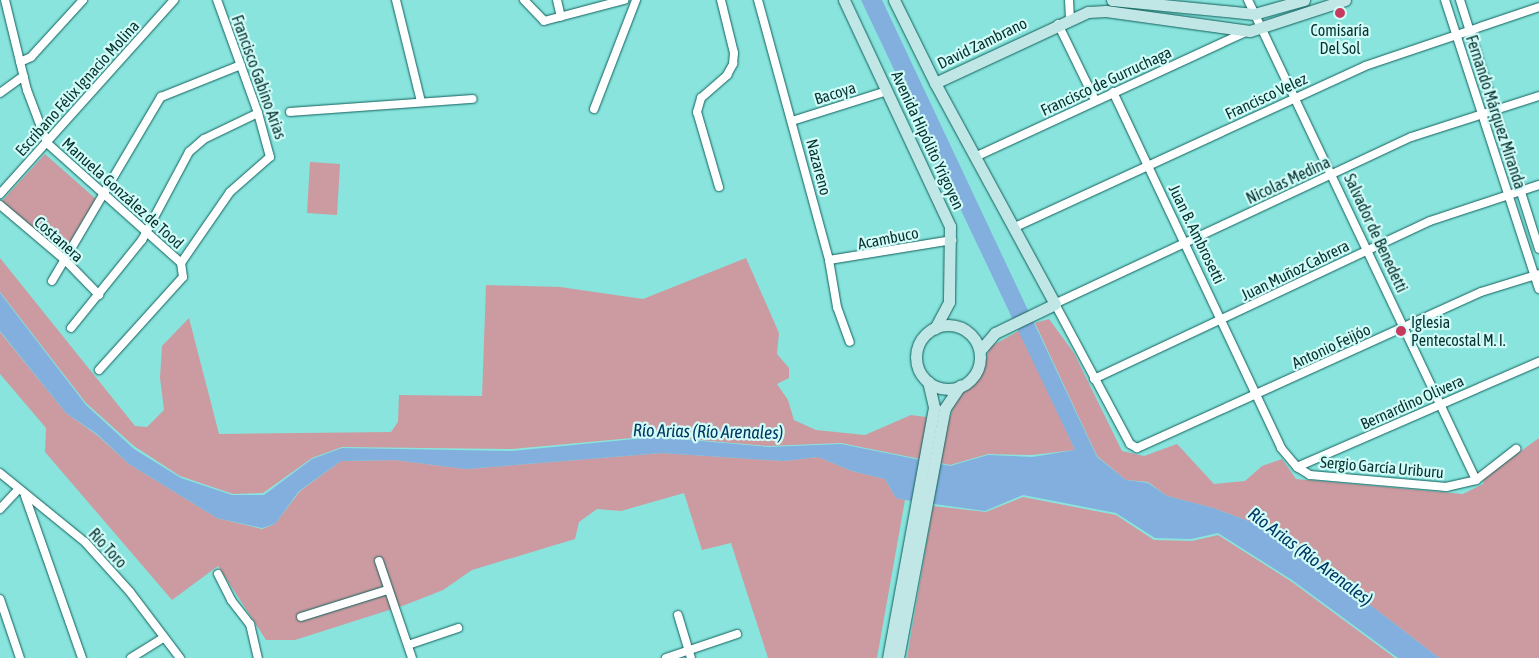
<!DOCTYPE html>
<html>
<head>
<meta charset="utf-8">
<style>
	body { margin:0 }
	#map { position:relative; width:1539px; height:658px; overflow:hidden; background:#88e4dd; font-family:"Asap Condensed",sans-serif }
	div>[style] { position:absolute }
	.green>* { inset:0; background:#cc9ba1 }
	.water>* { inset:0; background:#82afde }
	.roads { filter:drop-shadow(0 0 1px #12605c) drop-shadow(0 0 1px #12605c) }
	.street>* { height:8px; margin:-4px; padding:0 4px; transform-origin:4px; border-radius:4px; background:#fff }
	.secondary>* { height:11px; margin:-5.5px; padding:0 5.5px; transform-origin:5.5px; border-radius:5.5px; background:#c0e7e5 }
	.secondary>.ring { margin:-5.5px; padding:0; box-sizing:content-box; background:none; border:11px solid #c0e7e5; border-radius:50% }
	.dots>* { width:14px; height:14px; translate:-50% -50%; box-sizing:border-box; border:2px solid #d1fcf8; border-radius:50% }
	span { translate:-50% -50%; white-space:nowrap; text-align:center; line-height:1.15; -webkit-text-stroke:4.5px #d1fcf8; paint-order:stroke }
	.poi-label { font-size:16px; color:#07312f }
	.left { translate:0 -50%; text-align:left }
	.street-label { font-size:16px; color:#07312f }
	.water-label { font-size:18px; color:#013661; font-style:italic }
</style>
</head>
<body>
<div id="map">
	<div class="green">
		<i style="clip-path:polygon(45px 154px,96px 199px,62px 256px,2px 201px)"></i>
		<i style="clip-path:polygon(310px 162px,340px 164px,337px 215px,307px 213px)"></i>
		<i style="clip-path:polygon(0 258px,135px 426px,147px 427px,164px 410px,160px 378px,162px 346px,189px 318px,219px 434px,391px 432px,398px 422px,399px 395px,482px 396px,486px 285px,560px 287px,643px 299px,746px 258px,779px 333px,777px 354px,789px 368px,789px 378px,777px 384px,788px 400px,794px 420px,816px 430px,865px 435px,911px 415px,949px 420px,957px 396px,979px 380px,990px 347px,1020px 330px,1075px 450px,1032px 455px,988px 454px,950px 465px,841px 443px,768px 446px,654px 436px,512px 449px,342px 447px,312px 458px,263px 493px,233px 494px,180px 476px,134px 446px,86px 403px,0 292px)"></i>
		<i style="clip-path:polygon(1049px 319px,1074px 353px,1122px 451px,1144px 456px,1177px 444px,1214px 484px,1245px 481px,1262px 466px,1282px 459px,1296px 479px,1463px 494px,1483px 484px,1485px 477px,1539px 438px,1539px 658px,1439px 658px,1273px 530px,1213px 508px,1167px 496px,1148px 482px,1126px 480px,1097px 456px,1035px 323px)"></i>
		<i style="clip-path:polygon(0 332px,66px 413px,97px 435px,129px 464px,217px 518px,262px 529px,275px 524px,300px 491px,341px 461px,395px 460px,466px 469px,662px 453px,783px 461px,818px 457px,852px 471px,885px 479px,896px 498px,905px 500px,877px 658px,768px 658px,731px 543px,702px 550px,684px 493px,621px 511px,597px 509px,579px 522px,575px 539px,472px 570px,443px 590px,405px 605px,295px 640px,266px 640px,218px 566px,172px 600px,45px 452px,46px 428px,0 374px)"></i>
		<i style="clip-path:polygon(1023px 497px,1116px 515px,1154px 540px,1192px 541px,1218px 535px,1292px 582px,1395px 658px,907px 658px,933px 506px,986px 512px)"></i>
	</div>
	<div class="water">
		<i style="clip-path:polygon(861px 0,882px 0,1097px 457px,1126px 480px,1148px 483px,1167px 496px,1213px 508px,1273px 530px,1439px 658px,1398px 658px,1292px 580px,1218px 533px,1191px 539px,1155px 538px,1116px 513px,1023px 495px,985px 511px,905px 500px,896px 498px,885px 479px,852px 471px,818px 457px,783px 461px,662px 453px,466px 469px,395px 460px,341px 461px,299px 491px,275px 524px,262px 528px,217px 518px,129px 464px,97px 434px,66px 413px,0 331px,0 293px,86px 405px,134px 449px,181px 478px,232px 495px,264px 495px,312px 459px,342px 448px,512px 451px,655px 437px,769px 447px,841px 444px,950px 466px,988px 455px,1032px 457px,1075px 450px)"></i>
	</div>
	<div class="roads">
		<div class="street">
			<i style="left:5px;top:0;width:93px;rotate:76.3deg"></i>
			<i style="left:27px;top:90px;width:57px;rotate:69.3deg"></i>
			<i style="left:47px;top:143px;width:180px;rotate:41.8deg"></i>
			<i style="left:396px;top:0;width:105px;rotate:76.2deg"></i>
			<i style="left:524px;top:0;width:29px;rotate:46deg"></i>
			<i style="left:544px;top:21px;width:83px;rotate:-14.7deg"></i>
			<i style="left:557px;top:0;width:17px;rotate:77deg"></i>
			<i style="left:758px;top:0;width:270px;rotate:74.7deg"></i>
			<i style="left:829px;top:260px;width:48px;rotate:80.3deg"></i>
			<i style="left:837px;top:307px;width:37px;rotate:70deg"></i>
			<i style="left:1069px;top:0;width:18px;rotate:87deg"></i>
			<i style="left:1248px;top:0;width:531px;rotate:64.59deg"></i>
			<i style="left:1445px;top:0;width:304px;rotate:72deg"></i>
			<i style="left:1460px;top:0;width:261px;rotate:72.4deg"></i>
			<i style="left:1058px;top:24px;width:85px;rotate:64deg"></i>
			<i style="left:20px;top:62px;width:12px;rotate:-24deg"></i>
			<i style="left:31px;top:57px;width:77px;rotate:-47.6deg"></i>
			<i style="left:1113px;top:92px;width:394px;rotate:64.7deg"></i>
			<i style="left:1281px;top:448px;width:25px;rotate:50deg"></i>
			<i style="left:1297px;top:467px;width:15px;rotate:32deg"></i>
			<i style="left:1310px;top:475px;width:137px;rotate:5deg"></i>
			<i style="left:1446px;top:487px;width:31px;rotate:-13deg"></i>
			<i style="left:1476px;top:480px;width:51px;rotate:-37.8deg"></i>
			<i style="left:0;top:93px;width:29px;rotate:-36deg"></i>
			<i style="left:1539px;top:96px;width:134px;rotate:162.2deg"></i>
			<i style="left:1411px;top:137px;width:393px;rotate:154.9deg"></i>
			<i style="left:1055px;top:304px;width:159px;rotate:61.8deg"></i>
			<i style="left:1130px;top:444px;width:8px;rotate:30deg"></i>
			<i style="left:1137px;top:448px;width:378px;rotate:-24.4deg"></i>
			<i style="left:1481px;top:292px;width:61px;rotate:-17.2deg"></i>
			<i style="left:594px;top:109px;width:117px;rotate:-68.9deg"></i>
			<i style="left:290px;top:112px;width:183px;rotate:-4.1deg"></i>
			<i style="left:792px;top:121px;width:100px;rotate:-17.5deg"></i>
			<i style="left:975px;top:157px;width:301px;rotate:-24.8deg"></i>
			<i style="left:719px;top:187px;width:78px;rotate:-106.3deg"></i>
			<i style="left:697px;top:112px;width:15px;rotate:-74deg"></i>
			<i style="left:701px;top:98px;width:35px;rotate:-41deg"></i>
			<i style="left:727px;top:75px;width:13px;rotate:-61deg"></i>
			<i style="left:733px;top:64px;width:11px;rotate:-85deg"></i>
			<i style="left:734px;top:53px;width:55px;rotate:-103.8deg"></i>
			<i style="left:0;top:194px;width:261px;rotate:-48.1deg"></i>
			<i style="left:0;top:205px;width:85px;rotate:40.2deg"></i>
			<i style="left:65px;top:260px;width:49px;rotate:45.8deg"></i>
			<i style="left:1013px;top:228px;width:387px;rotate:-24.7deg"></i>
			<i style="left:1365px;top:66px;width:184px;rotate:-18.7deg"></i>
			<i style="left:829px;top:260px;width:125px;rotate:-9.2deg"></i>
			<i style="left:52px;top:281px;width:214px;rotate:-59.4deg"></i>
			<i style="left:161px;top:97px;width:86px;rotate:-21.8deg"></i>
			<i style="left:71px;top:328px;width:113px;rotate:-51.1deg"></i>
			<i style="left:142px;top:240px;width:100px;rotate:-61.9deg"></i>
			<i style="left:189px;top:152px;width:20px;rotate:-41deg"></i>
			<i style="left:204px;top:139px;width:60px;rotate:-25.7deg"></i>
			<i style="left:99px;top:370px;width:125px;rotate:-47.9deg"></i>
			<i style="left:183px;top:277px;width:14px;rotate:-98deg"></i>
			<i style="left:181px;top:263px;width:86px;rotate:-55.4deg"></i>
			<i style="left:230px;top:192px;width:53px;rotate:-41.2deg"></i>
			<i style="left:270px;top:157px;width:46px;rotate:-105.3deg"></i>
			<i style="left:258px;top:113px;width:120px;rotate:-109.9deg"></i>
			<i style="left:1094px;top:379px;width:371px;rotate:-25.2deg"></i>
			<i style="left:1430px;top:221px;width:115px;rotate:-18.3deg"></i>
			<i style="left:1297px;top:467px;width:264px;rotate:-23.5deg"></i>
			<i style="left:0;top:473px;width:109px;rotate:39.1deg"></i>
			<i style="left:85px;top:542px;width:67px;rotate:48deg"></i>
			<i style="left:130px;top:592px;width:83px;rotate:52.9deg"></i>
			<i style="left:25px;top:496px;width:172px;rotate:70.6deg"></i>
			<i style="left:0;top:509px;width:26px;rotate:-47deg"></i>
			<i style="left:379px;top:561px;width:102px;rotate:71.2deg"></i>
			<i style="left:218px;top:574px;width:29px;rotate:63deg"></i>
			<i style="left:231px;top:600px;width:31px;rotate:52deg"></i>
			<i style="left:250px;top:624px;width:35px;rotate:77deg"></i>
			<i style="left:0;top:599px;width:62px;rotate:71.3deg"></i>
			<i style="left:678px;top:615px;width:45px;rotate:73.2deg"></i>
			<i style="left:301px;top:617px;width:90px;rotate:-17.4deg"></i>
			<i style="left:408px;top:645px;width:53px;rotate:-18.8deg"></i>
			<i style="left:131px;top:658px;width:39px;rotate:-32deg"></i>
			<i style="left:666px;top:658px;width:75px;rotate:-18.7deg"></i>
		</div>
		<div class="secondary">
			<i style="left:844px;top:0;width:250px;rotate:64.9deg"></i>
			<i style="left:950px;top:226px;width:76px;rotate:90.8deg"></i>
			<i style="left:949px;top:302px;width:30px;rotate:118deg"></i>
			<i style="left:894px;top:0;width:93px;rotate:63.7deg"></i>
			<i style="left:935px;top:83px;width:251px;rotate:61.5deg"></i>
			<i style="left:1055px;top:304px;width:67px;rotate:154.2deg"></i>
			<i style="left:995px;top:333px;width:23px;rotate:131deg"></i>
			<i style="left:1112px;top:0;width:143px;rotate:5.6deg"></i>
			<i style="left:1254px;top:14px;width:52px;rotate:-15.6deg"></i>
			<i style="left:935px;top:83px;width:169px;rotate:-24.9deg"></i>
			<i style="left:1088px;top:12px;width:18px;rotate:-3deg"></i>
			<i style="left:1106px;top:11px;width:145px;rotate:7.9deg"></i>
			<i style="left:1250px;top:31px;width:100px;rotate:-18.1deg"></i>
			<i class="ring" style="left:916px;top:325px;width:53px;height:53px"></i>
			<i style="left:888px;top:658px;width:255px;rotate:-79.6deg"></i>
			<i style="left:934px;top:407px;width:26px;rotate:-103deg"></i>
			<i style="left:898px;top:658px;width:254px;rotate:-79.4deg"></i>
			<i style="left:945px;top:408px;width:27px;rotate:-56deg"></i>
		</div>
	</div>
	<div class="dots">
		<i style="left:1340px;top:13px;background:#c8395f"></i>
		<i style="left:1401px;top:331px;background:#c8395f"></i>
	</div>
	<div class="poi-label">
		<span style="left:1340px;top:39px">Comisaría<br>Del Sol</span>
		<span class="left" style="left:1411px;top:331px">Iglesia<br>Pentecostal M. I.</span>
	</div>
	<div class="street-label">
		<span style="left:982px;top:43px;rotate:-26deg">David Zambrano</span>
		<span style="left:259px;top:77px;rotate:70deg">Francisco Gabino Arias</span>
		<span style="left:1106px;top:81px;rotate:-25deg">Francisco de Gurruchaga</span>
		<span style="left:77px;top:88px;rotate:-48deg">Escribano Félix Ignacio Molina</span>
		<span style="left:835px;top:93px;rotate:-17deg">Bacoya</span>
		<span style="left:1266px;top:96px;rotate:-25deg">Francisco Velez</span>
		<span style="left:1496px;top:112px;rotate:72deg">Fernando Márquez Miranda</span>
		<span style="left:928px;top:140px;rotate:65deg">Avenida Hipólito Yrigoyen</span>
		<span style="left:819px;top:167px;rotate:75deg">Nazareno</span>
		<span style="left:1288px;top:180px;rotate:-25deg">Nicolas Medina</span>
		<span style="left:123px;top:193px;rotate:42deg">Manuela González de Tood</span>
		<span style="left:1376px;top:233px;rotate:65deg">Salvador de Benedetti</span>
		<span style="left:1197px;top:234px;rotate:64deg">Juan B. Ambrosetti</span>
		<span style="left:888px;top:238px;rotate:-11deg">Acambuco</span>
		<span style="left:59px;top:239px;rotate:42deg">Costanera</span>
		<span style="left:1295px;top:270px;rotate:-26deg">Juan Muñoz Cabrera</span>
		<span style="left:1331px;top:346px;rotate:-25deg">Antonio Feijóo</span>
		<span style="left:1412px;top:402px;rotate:-24deg">Bernardino Olivera</span>
		<span style="left:1382px;top:467px;rotate:5deg">Sergio García Uriburu</span>
		<span style="left:108px;top:548px;rotate:47deg">Río Toro</span>
	</div>
	<div class="water-label">
		<span style="left:708px;top:432px;rotate:1deg">Río Arias (Río Arenales)</span>
		<span style="left:1310px;top:557px;rotate:37deg">Río Arias (Río Arenales)</span>
	</div>
</div>
</body>
</html>
